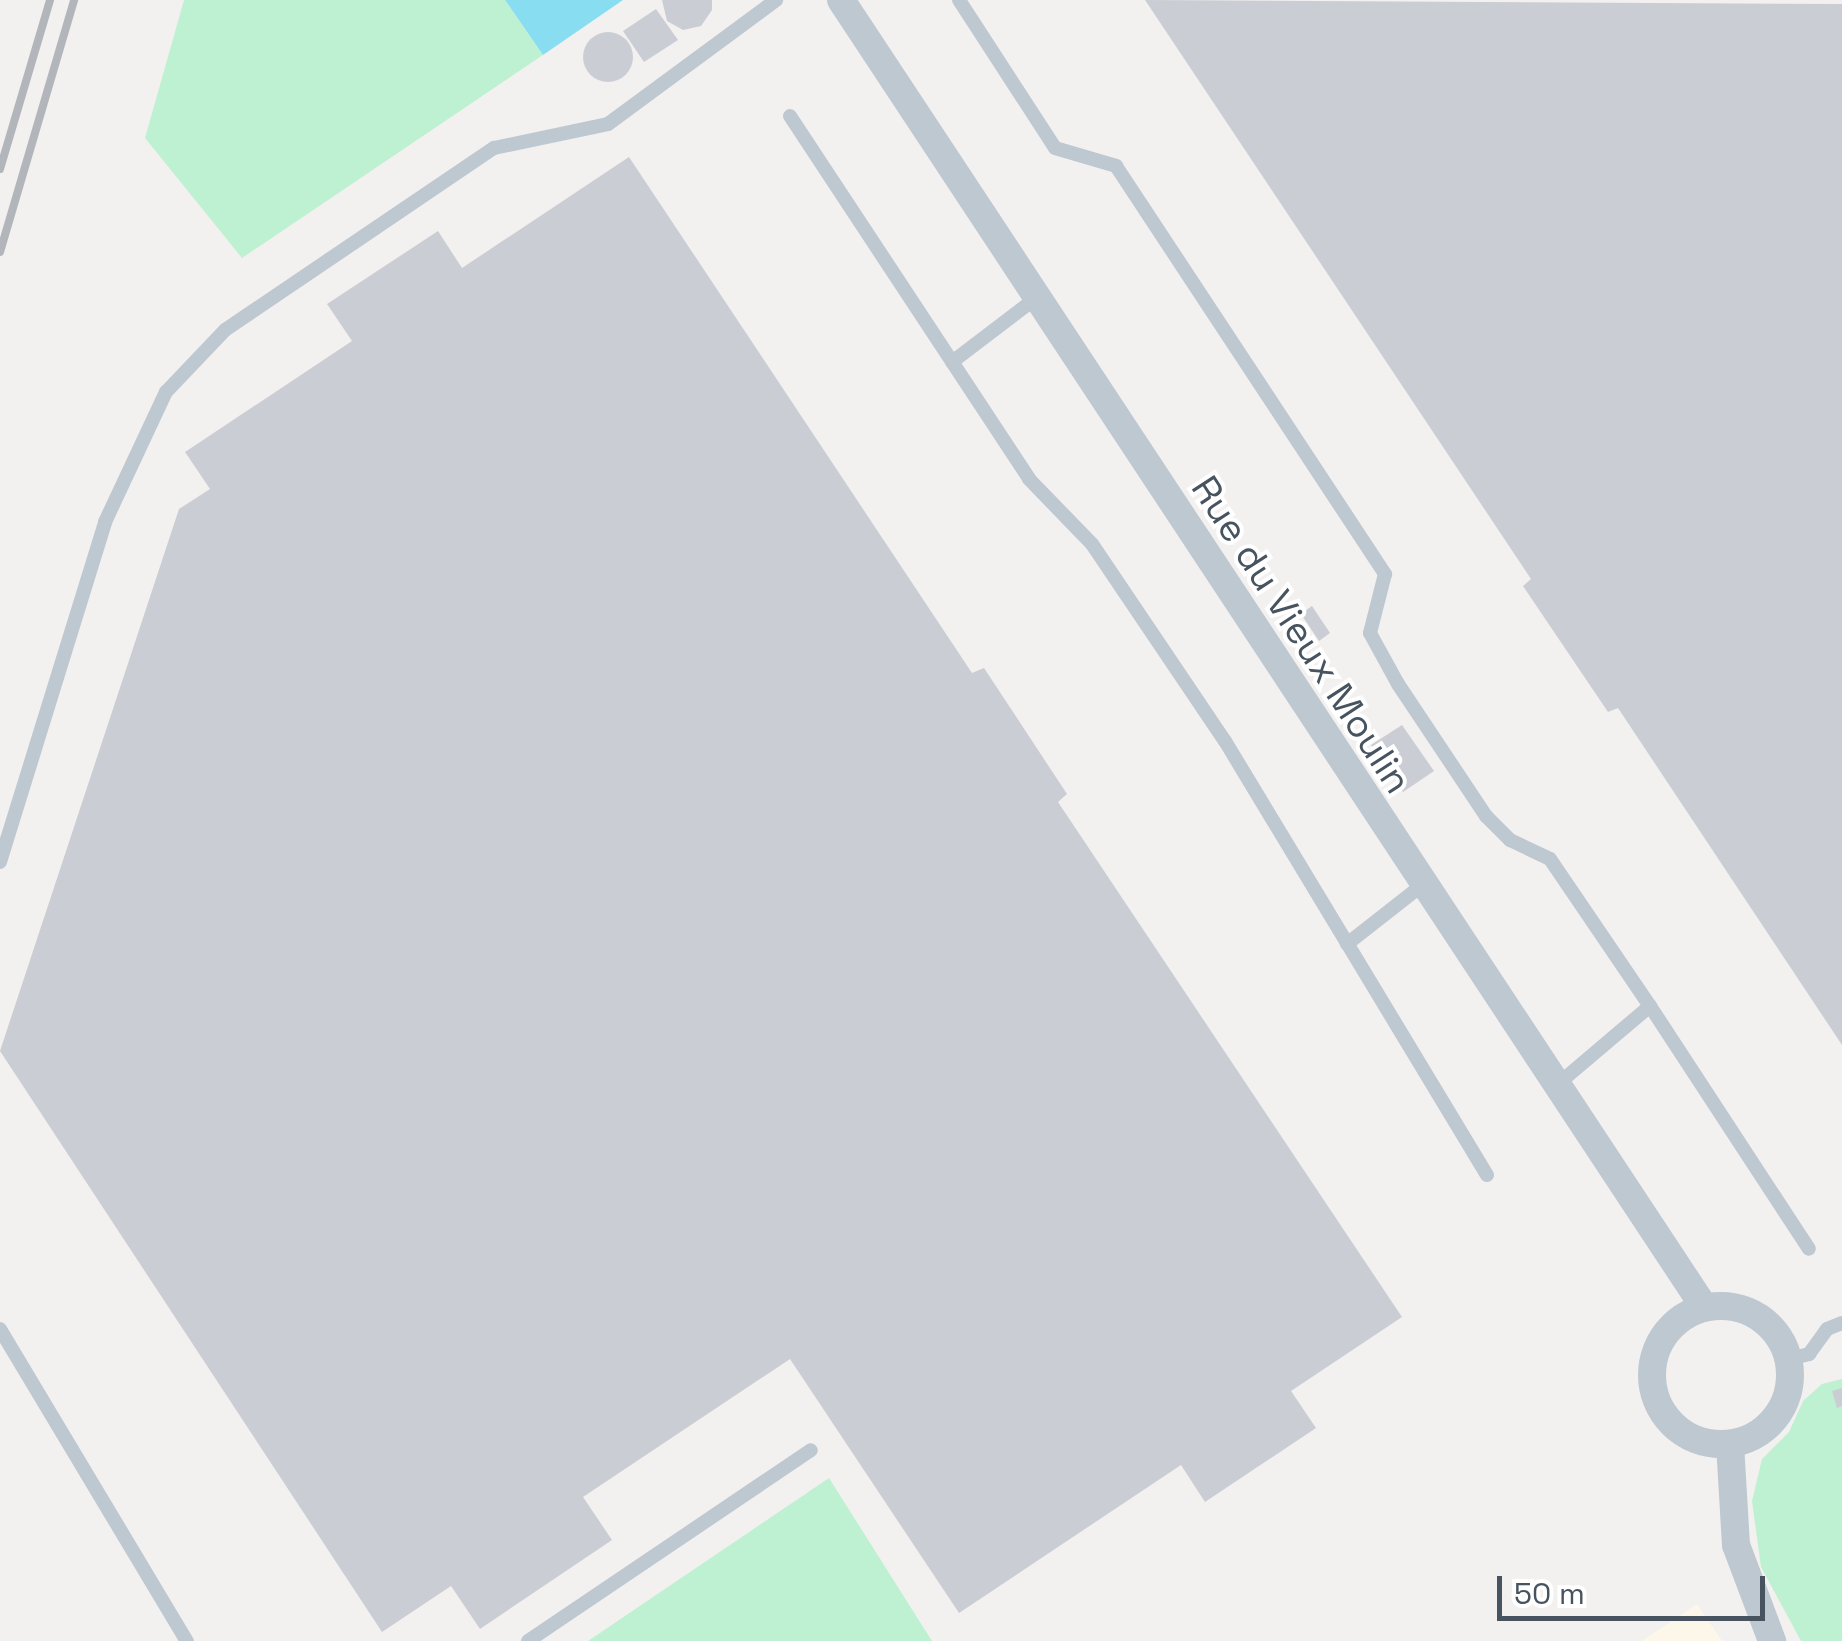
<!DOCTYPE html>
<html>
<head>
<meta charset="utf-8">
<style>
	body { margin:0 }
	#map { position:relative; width:1842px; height:1641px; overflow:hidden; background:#f3f0f0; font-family:"Space Grotesk",sans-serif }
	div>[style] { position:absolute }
	.commercial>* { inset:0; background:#fdf7ea }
	.green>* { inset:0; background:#bef1d1 }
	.water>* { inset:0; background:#89ddf0 }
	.building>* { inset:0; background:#cacdd3 }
	.round { border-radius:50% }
	.lane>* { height:14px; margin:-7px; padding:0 7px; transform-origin:7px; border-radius:7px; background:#bec8d0 }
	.street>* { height:28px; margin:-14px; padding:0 14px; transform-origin:14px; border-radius:14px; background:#bec8d0 }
	.street>.ring { margin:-14px; padding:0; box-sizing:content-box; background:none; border:28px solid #bec8d0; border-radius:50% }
	.rail>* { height:8px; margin:-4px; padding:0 4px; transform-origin:4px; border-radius:4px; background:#b2b6bb }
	span { translate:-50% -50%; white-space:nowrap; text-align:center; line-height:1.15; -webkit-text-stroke:8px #fff; paint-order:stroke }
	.street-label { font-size:38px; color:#47545f }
	.scale { position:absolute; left:1497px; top:1576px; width:268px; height:45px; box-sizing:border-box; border:5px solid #47545f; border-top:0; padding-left:12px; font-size:30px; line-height:35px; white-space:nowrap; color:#47545f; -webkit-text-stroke:8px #fff; paint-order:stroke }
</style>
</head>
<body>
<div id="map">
	<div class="commercial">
		<i style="clip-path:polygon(1697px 1604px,1722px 1641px,1642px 1641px)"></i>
	</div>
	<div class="green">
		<i style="clip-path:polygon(184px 0,505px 0,543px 55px,242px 258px,145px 138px)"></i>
		<i style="clip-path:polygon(1842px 1379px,1842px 1641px,1801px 1641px,1761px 1567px,1752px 1501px,1762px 1459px,1789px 1432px,1803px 1401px,1822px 1384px)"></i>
		<i style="clip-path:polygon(829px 1478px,932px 1641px,588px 1641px)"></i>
	</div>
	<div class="water">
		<i style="clip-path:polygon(505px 0,623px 0,543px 55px)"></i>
	</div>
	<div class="building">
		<i style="clip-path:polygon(662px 0,712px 0,712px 10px,701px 26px,683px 30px,667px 21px)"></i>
		<i style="clip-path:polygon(1145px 0,1842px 4px,1842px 1045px,1618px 708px,1608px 712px,1523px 586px,1531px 579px)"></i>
		<i style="clip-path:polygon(656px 9px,678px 40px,644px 62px,623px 31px)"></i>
		<i class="round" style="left:583px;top:32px;width:50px;height:50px"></i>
		<i style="clip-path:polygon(629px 157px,972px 673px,984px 668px,1067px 794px,1058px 802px,1402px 1317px,1291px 1391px,1316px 1428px,1205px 1502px,1181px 1465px,959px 1613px,790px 1359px,583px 1497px,612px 1540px,480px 1629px,451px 1586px,382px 1632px,0 1051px,179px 509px,210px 489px,185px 452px,352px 341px,327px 304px,438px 231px,462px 268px)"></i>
		<i style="clip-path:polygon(1312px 606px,1330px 633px,1319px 641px,1301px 614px)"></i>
		<i style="clip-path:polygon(1402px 725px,1434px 771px,1403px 792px,1371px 745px)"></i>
		<i style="clip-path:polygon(1842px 1388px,1842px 1406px,1837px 1408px,1832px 1391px)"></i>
	</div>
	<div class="lane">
		<i style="left:959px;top:0;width:176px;rotate:57deg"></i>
		<i style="left:1055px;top:148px;width:64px;rotate:16.4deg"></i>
		<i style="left:1116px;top:166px;width:489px;rotate:56.6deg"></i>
		<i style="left:1385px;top:574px;width:61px;rotate:104.3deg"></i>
		<i style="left:1370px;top:633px;width:58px;rotate:61.2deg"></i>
		<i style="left:1398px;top:684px;width:159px;rotate:56.3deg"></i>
		<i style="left:1486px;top:816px;width:34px;rotate:45deg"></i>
		<i style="left:1510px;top:840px;width:44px;rotate:25.4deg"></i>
		<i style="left:1550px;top:859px;width:178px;rotate:55.8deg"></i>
		<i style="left:1650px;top:1006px;width:121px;rotate:139.7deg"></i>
		<i style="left:790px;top:116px;width:435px;rotate:56.6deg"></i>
		<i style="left:1029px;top:479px;width:91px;rotate:45.9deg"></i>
		<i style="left:1092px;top:544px;width:238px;rotate:56deg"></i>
		<i style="left:1225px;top:741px;width:507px;rotate:58.88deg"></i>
		<i style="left:952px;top:362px;width:106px;rotate:-37.3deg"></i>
		<i style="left:0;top:862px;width:356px;rotate:-72.8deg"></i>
		<i style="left:105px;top:522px;width:144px;rotate:-64.9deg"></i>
		<i style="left:166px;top:392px;width:86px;rotate:-46.4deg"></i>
		<i style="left:225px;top:330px;width:325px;rotate:-34.1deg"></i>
		<i style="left:494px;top:148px;width:116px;rotate:-11.9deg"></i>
		<i style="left:608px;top:124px;width:209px;rotate:-36.4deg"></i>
		<i style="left:1347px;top:944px;width:94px;rotate:-38.1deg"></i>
		<i style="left:1650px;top:1006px;width:290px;rotate:56.8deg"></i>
		<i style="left:0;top:1329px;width:364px;rotate:59.1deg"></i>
		<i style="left:1789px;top:1359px;width:21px;rotate:-14deg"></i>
		<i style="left:1809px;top:1354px;width:31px;rotate:-54deg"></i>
		<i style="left:1827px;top:1329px;width:16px;rotate:-22deg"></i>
		<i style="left:528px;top:1641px;width:341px;rotate:-34deg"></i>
	</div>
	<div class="street">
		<i style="left:841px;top:0;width:1566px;rotate:56.56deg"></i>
		<i class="ring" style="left:1652px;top:1306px;width:110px;height:110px"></i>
		<i style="left:1730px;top:1444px;width:101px;rotate:86.6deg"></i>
		<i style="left:1736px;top:1545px;width:103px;rotate:69.4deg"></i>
	</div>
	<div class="rail">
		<i style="left:0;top:169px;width:176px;rotate:-73.5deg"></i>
		<i style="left:0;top:252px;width:263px;rotate:-73.6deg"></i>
	</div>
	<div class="street-label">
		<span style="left:1301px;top:635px;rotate:57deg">Rue du Vieux Moulin</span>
	</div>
	<div class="scale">50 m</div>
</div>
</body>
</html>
